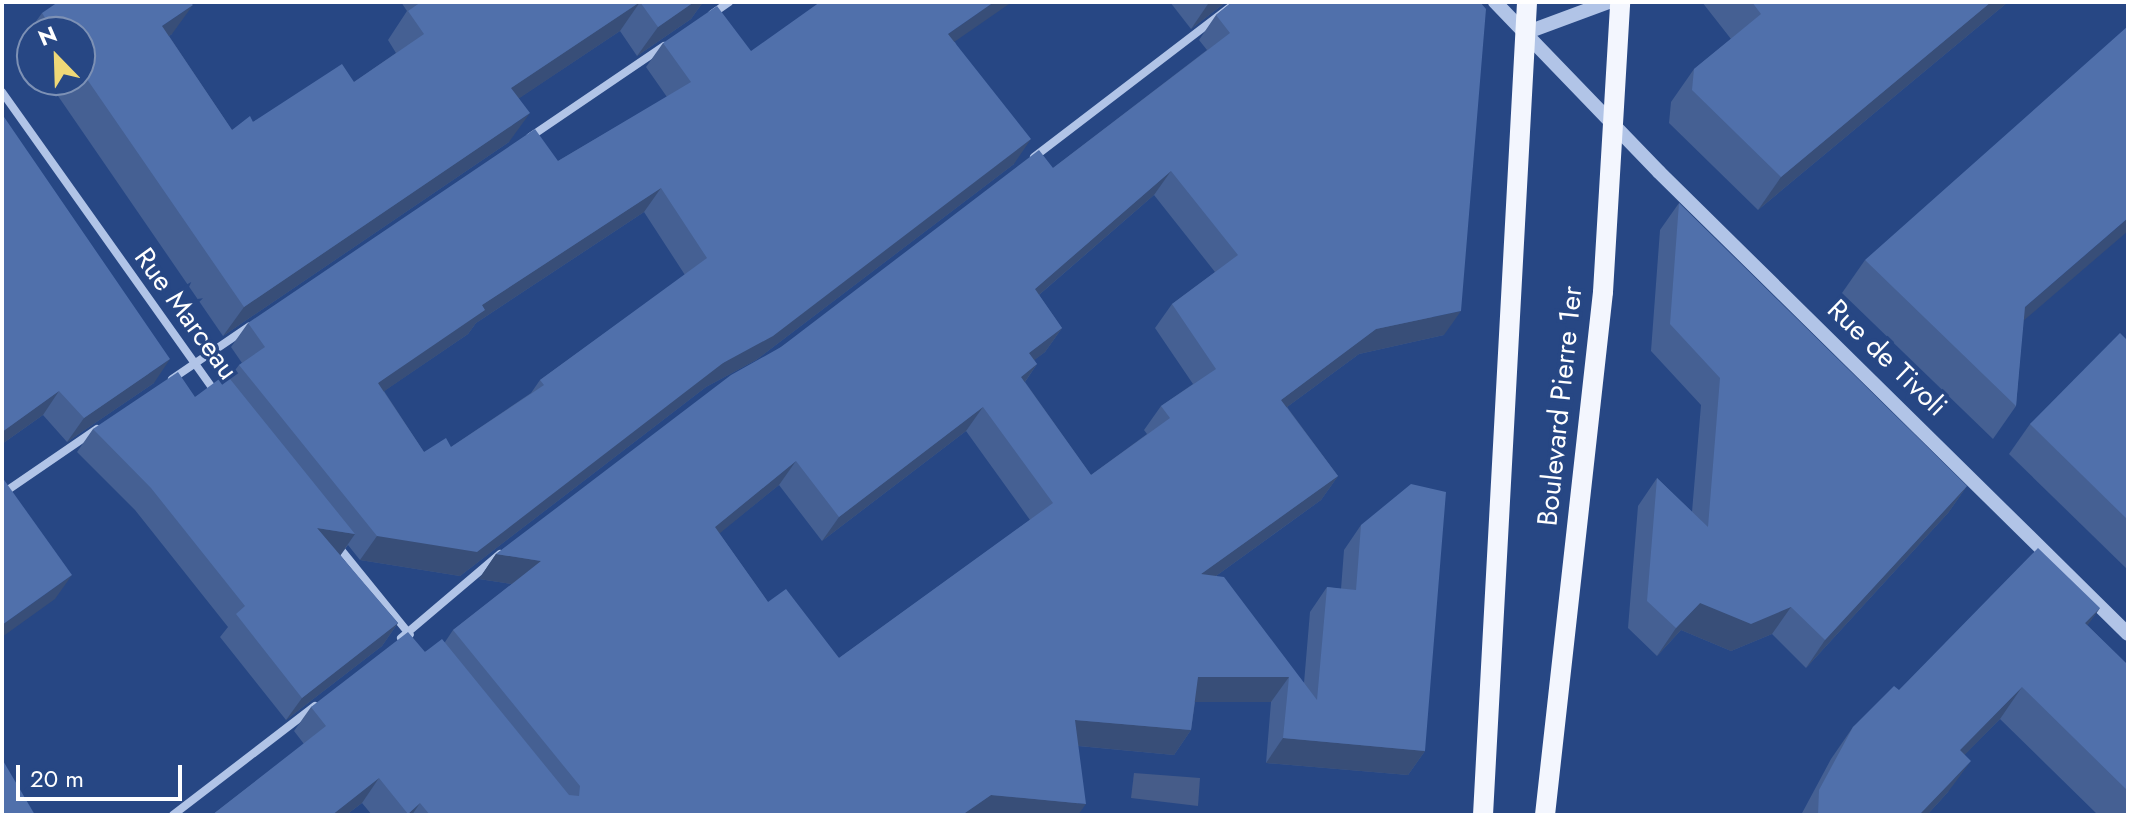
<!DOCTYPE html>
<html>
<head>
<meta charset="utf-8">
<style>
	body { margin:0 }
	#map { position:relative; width:2130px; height:817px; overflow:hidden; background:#274784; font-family:Jost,sans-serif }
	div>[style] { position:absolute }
	.water>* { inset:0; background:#465c89 }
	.minor>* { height:8px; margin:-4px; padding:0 4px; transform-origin:4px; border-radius:4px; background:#b1c4e7 }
	.tertiary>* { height:14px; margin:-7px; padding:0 7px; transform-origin:7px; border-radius:7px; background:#b1c4e7 }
	.primary>* { height:20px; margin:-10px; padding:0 10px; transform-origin:10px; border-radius:10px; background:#f3f6fe }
	.wall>* { inset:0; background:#456093 }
	.shaded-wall>* { inset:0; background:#384e78 }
	.building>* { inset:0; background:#5070ab }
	span { translate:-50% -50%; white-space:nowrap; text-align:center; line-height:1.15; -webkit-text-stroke:7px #274784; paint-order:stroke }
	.street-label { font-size:28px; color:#fff }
	.frame { position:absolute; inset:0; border:4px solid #fff; pointer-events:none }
	.north { position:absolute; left:16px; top:16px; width:80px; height:80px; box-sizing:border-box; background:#274784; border:2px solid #7d91b5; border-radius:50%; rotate:337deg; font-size:22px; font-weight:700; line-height:32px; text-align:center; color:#fff }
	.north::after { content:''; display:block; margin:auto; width:28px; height:36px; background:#efd877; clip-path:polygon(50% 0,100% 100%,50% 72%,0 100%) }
	.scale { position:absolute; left:16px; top:765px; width:166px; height:36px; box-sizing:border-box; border:4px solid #fff; border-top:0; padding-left:10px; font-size:24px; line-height:28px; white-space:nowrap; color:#fff; -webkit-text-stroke:6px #274784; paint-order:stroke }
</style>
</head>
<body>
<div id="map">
	<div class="water">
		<i style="clip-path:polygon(1134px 773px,1200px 778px,1198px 806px,1131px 798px)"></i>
	</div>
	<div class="minor">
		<i style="left:712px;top:14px;width:21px;rotate:-35deg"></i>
		<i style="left:2px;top:92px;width:372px;rotate:54.6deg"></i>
		<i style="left:530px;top:137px;width:162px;rotate:-34.2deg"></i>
		<i style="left:1034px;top:157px;width:255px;rotate:-37.4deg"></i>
		<i style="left:172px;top:379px;width:94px;rotate:-34.2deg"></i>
		<i style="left:2px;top:494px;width:115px;rotate:-34.4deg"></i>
		<i style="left:338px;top:546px;width:114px;rotate:51deg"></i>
		<i style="left:401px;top:638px;width:130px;rotate:-40.3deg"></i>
		<i style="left:173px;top:815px;width:179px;rotate:-37.5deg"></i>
	</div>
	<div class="tertiary">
		<i style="left:1495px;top:2px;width:236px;rotate:46deg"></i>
		<i style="left:1659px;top:172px;width:658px;rotate:44.57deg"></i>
		<i style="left:1525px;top:33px;width:90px;rotate:-20.3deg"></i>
	</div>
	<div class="primary">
		<i style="left:1483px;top:815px;width:814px;rotate:-86.9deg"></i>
		<i style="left:1545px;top:815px;width:526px;rotate:-83.67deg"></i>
		<i style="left:1603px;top:292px;width:290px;rotate:-86.6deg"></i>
	</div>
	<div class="wall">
		<i style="clip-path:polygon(401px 2px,703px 2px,691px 19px,637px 56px,620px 31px,519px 98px,509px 142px,223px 336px,47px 80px,80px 80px,80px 32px,32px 32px,32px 58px,21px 42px,42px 13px,172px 34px,169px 36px,232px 130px,354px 82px,396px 53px,388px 40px,407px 11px)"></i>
		<i style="clip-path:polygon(1170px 2px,1226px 2px,1191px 29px)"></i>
		<i style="clip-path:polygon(evenodd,1232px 2px,1444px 335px,1359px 354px,1287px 407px,1338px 476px,1321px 500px,1216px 576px,1304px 683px,1310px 612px,1327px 587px,1341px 589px,1344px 550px,1361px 525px,1425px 751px,1408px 775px,1266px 763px,1271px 702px,1195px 702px,1191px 730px,1174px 755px,1078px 746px,1078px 815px,372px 815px,362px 803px,346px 815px,212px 815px,304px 744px,294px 731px,311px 707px,445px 642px,453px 630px,512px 584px,479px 579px,496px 554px,781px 347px,1053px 168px,1207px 50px,1199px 40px,1216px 15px,1232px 2px,1154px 195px,1215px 272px,1172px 304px,1155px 328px,1193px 384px,1161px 406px,1144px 430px,1147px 434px,1091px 475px,1025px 382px,1037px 364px,1034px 360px,1045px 352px,1062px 328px,1039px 295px,1154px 195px,1232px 2px,966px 431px,1030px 520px,839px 658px,768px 602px,719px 533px,779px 485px,822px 541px,966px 431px)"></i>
		<i style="clip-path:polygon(1702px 2px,2008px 2px,1758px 210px,1669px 123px,1671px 102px,1694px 69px,1731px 39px)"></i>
		<i style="clip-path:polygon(evenodd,955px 42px,1014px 164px,756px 360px,706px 387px,460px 576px,360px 560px,348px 545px,340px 556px,398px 623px,382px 646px,286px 720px,220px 637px,228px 627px,135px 510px,77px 452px,93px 429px,195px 397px,229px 378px,239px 365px,242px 363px,231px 347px,248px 323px,558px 161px,667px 97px,646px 67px,663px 43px,751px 51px,955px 42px,644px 212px,685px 275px,540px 380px,531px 393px,451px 447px,424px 452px,384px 391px,468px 334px,476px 323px,644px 212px)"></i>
		<i style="clip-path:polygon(2px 114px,154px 383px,67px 442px,43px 415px,2px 444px)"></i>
		<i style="clip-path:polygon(1679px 203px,1967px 486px,1948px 513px,1806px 668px,1772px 634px,1731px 651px,1681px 630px,1657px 656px,1628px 628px,1638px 506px,1657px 478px,1692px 512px,1701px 405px,1651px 351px,1660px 230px)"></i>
		<i style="clip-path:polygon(1865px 260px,2023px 321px,2016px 406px,1993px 439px,1842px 293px)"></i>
		<i style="clip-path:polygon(2128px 341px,2128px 570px,2009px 454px,2030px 424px)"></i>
		<i style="clip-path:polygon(2100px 608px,2087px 625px,2128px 665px,2128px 815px,2098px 815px,2000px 719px,1965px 754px,1948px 792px,1927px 815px,1801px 815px,1831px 759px,1853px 727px,1899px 690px)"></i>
	</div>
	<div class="shaded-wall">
		<i style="clip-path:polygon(640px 2px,620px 31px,491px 117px,511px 88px)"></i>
		<i style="clip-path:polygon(694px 2px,703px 2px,691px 19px,637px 56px,658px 27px)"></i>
		<i style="clip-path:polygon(994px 2px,1012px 2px,931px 58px,948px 34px)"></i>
		<i style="clip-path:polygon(1211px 2px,1226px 2px,1191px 29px,1208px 4px)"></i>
		<i style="clip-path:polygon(1991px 2px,2008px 2px,1758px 210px,1781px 177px)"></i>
		<i style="clip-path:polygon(193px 5px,172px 34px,141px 55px,162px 26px)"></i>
		<i style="clip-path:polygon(530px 113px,509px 142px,223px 336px,244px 307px)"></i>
		<i style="clip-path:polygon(1031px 139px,1014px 164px,756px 360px,706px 387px,460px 576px,360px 560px,377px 536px,723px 363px)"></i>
		<i style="clip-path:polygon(1171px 171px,1154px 195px,1018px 313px,1035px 289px)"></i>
		<i style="clip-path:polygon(661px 188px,644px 212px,476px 323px,468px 334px,361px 407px,378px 383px,482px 305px)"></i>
		<i style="clip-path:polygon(2128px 218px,2128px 231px,2001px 340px,2025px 307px)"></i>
		<i style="clip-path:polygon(1461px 311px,1444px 335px,1359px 354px,1264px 424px,1281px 400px,1376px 329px)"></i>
		<i style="clip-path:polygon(1062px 328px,1045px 352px,1012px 377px,1029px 353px)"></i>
		<i style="clip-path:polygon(170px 359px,154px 383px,67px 442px,84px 418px)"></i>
		<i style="clip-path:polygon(1037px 364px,1020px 389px,1021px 377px)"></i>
		<i style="clip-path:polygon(59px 391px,43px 415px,2px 444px,2px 432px)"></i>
		<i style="clip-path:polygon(983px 407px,966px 431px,822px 541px,839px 517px)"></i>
		<i style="clip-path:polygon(796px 461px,779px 485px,698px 551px,715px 527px)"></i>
		<i style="clip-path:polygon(1338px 476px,1321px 500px,1184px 599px,1201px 574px)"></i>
		<i style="clip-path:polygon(1967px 486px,1948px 513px,1806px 668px,1825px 640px)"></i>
		<i style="clip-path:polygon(317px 528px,355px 534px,339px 557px)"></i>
		<i style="clip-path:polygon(496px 554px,541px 561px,524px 586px,479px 579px)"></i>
		<i style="clip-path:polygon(72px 575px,55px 599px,2px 637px,2px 625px)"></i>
		<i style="clip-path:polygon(1700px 603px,1791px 607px,1772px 634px,1731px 651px,1681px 630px,1657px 656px,1676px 628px)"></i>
		<i style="clip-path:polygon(2100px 608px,2077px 640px,2085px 623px)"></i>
		<i style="clip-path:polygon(398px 623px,382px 646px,286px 720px,302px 698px)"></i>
		<i style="clip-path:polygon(1198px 677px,1289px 677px,1271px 702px,1181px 702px)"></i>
		<i style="clip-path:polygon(2022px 687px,2000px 719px,1938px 782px,1960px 750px)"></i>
		<i style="clip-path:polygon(1075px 720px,1191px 730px,1174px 755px,1058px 744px)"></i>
		<i style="clip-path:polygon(1283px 738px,1425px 751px,1408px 775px,1266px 763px)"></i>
		<i style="clip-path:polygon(1971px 761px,1948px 792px,1927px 815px,1919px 815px)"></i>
		<i style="clip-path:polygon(379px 778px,362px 803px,346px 815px,332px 815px)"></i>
		<i style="clip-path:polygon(991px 795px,1086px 804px,1078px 815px,962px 815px)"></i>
		<i style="clip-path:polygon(420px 803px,412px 815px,407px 815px,408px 814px)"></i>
	</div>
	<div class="building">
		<i style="clip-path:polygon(58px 2px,190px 2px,193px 5px,162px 26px,232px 130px,250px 116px,253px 122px,342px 64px,354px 82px,424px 34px,408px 11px,421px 2px,694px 2px,658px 27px,640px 2px,511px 88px,530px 113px,244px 307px,80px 69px,80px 32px,54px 32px,42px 13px)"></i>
		<i style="clip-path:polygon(evenodd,820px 2px,994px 2px,948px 34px,1031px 139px,773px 336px,723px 363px,477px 552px,377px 536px,239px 365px,265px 347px,248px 323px,535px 129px,558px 161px,691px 82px,663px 43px,717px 6px,751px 51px,820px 2px,661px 188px,707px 258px,540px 380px,544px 385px,451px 447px,446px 438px,424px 452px,378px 383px,485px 310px,482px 305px,661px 188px)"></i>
		<i style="clip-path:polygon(evenodd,1232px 2px,1480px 2px,1486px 9px,1461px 311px,1376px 329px,1281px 400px,1338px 476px,1201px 574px,1224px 577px,1317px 700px,1327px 587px,1356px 590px,1361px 525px,1411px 484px,1446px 492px,1425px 751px,1283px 738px,1289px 677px,1198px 677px,1191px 730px,1075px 720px,1086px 804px,991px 795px,962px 815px,430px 815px,420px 803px,408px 814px,379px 778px,332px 815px,212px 815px,326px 726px,311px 707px,408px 632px,425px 652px,442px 639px,569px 795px,579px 796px,580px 786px,453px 630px,541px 561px,496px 554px,731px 375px,781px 347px,1039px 150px,1053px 168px,1230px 33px,1216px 15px,1232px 2px,1171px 171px,1238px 255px,1172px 304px,1216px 369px,1161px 406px,1170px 418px,1091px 475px,1021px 377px,1037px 364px,1029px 353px,1062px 328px,1035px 289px,1171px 171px,1232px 2px,983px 407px,1053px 503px,839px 658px,786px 589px,768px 602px,715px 527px,796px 461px,839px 517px,983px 407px)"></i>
		<i style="clip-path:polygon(1752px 2px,1991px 2px,1781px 177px,1692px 90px,1694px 69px,1761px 14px)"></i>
		<i style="clip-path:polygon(2128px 26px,2128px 218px,2025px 307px,2016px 406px,1865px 260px)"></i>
		<i style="clip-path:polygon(2px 114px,170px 359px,84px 418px,59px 391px,2px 432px)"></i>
		<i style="clip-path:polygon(1679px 203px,1967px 486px,1825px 640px,1791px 607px,1751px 624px,1700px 603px,1676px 628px,1647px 601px,1657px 478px,1708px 527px,1720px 378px,1670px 324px)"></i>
		<i style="clip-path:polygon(2120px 333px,2128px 341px,2128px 520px,2030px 424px)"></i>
		<i style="clip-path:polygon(178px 372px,195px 397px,226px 374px,355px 534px,317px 528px,398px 623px,302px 698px,236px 614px,245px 606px,151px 488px,93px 429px)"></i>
		<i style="clip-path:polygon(2px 477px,72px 575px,2px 625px)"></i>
		<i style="clip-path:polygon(2038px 548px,2100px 608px,2085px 623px,2128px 665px,2128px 791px,2022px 687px,1960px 750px,1971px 761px,1919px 815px,1818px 815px,1819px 790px,1853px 727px,1894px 686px,1899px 690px)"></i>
		<i style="clip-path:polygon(2px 759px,35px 815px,2px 815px)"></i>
		<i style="clip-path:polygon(1221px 813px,1249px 815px,1221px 815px)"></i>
	</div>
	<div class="street-label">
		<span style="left:186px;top:314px;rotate:54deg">Rue Marceau</span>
		<span style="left:1887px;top:358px;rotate:44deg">Rue de Tivoli</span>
		<span style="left:1560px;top:406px;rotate:-84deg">Boulevard Pierre 1er</span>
	</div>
	<div class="frame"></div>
	<div class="north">N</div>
	<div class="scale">20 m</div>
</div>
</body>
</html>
